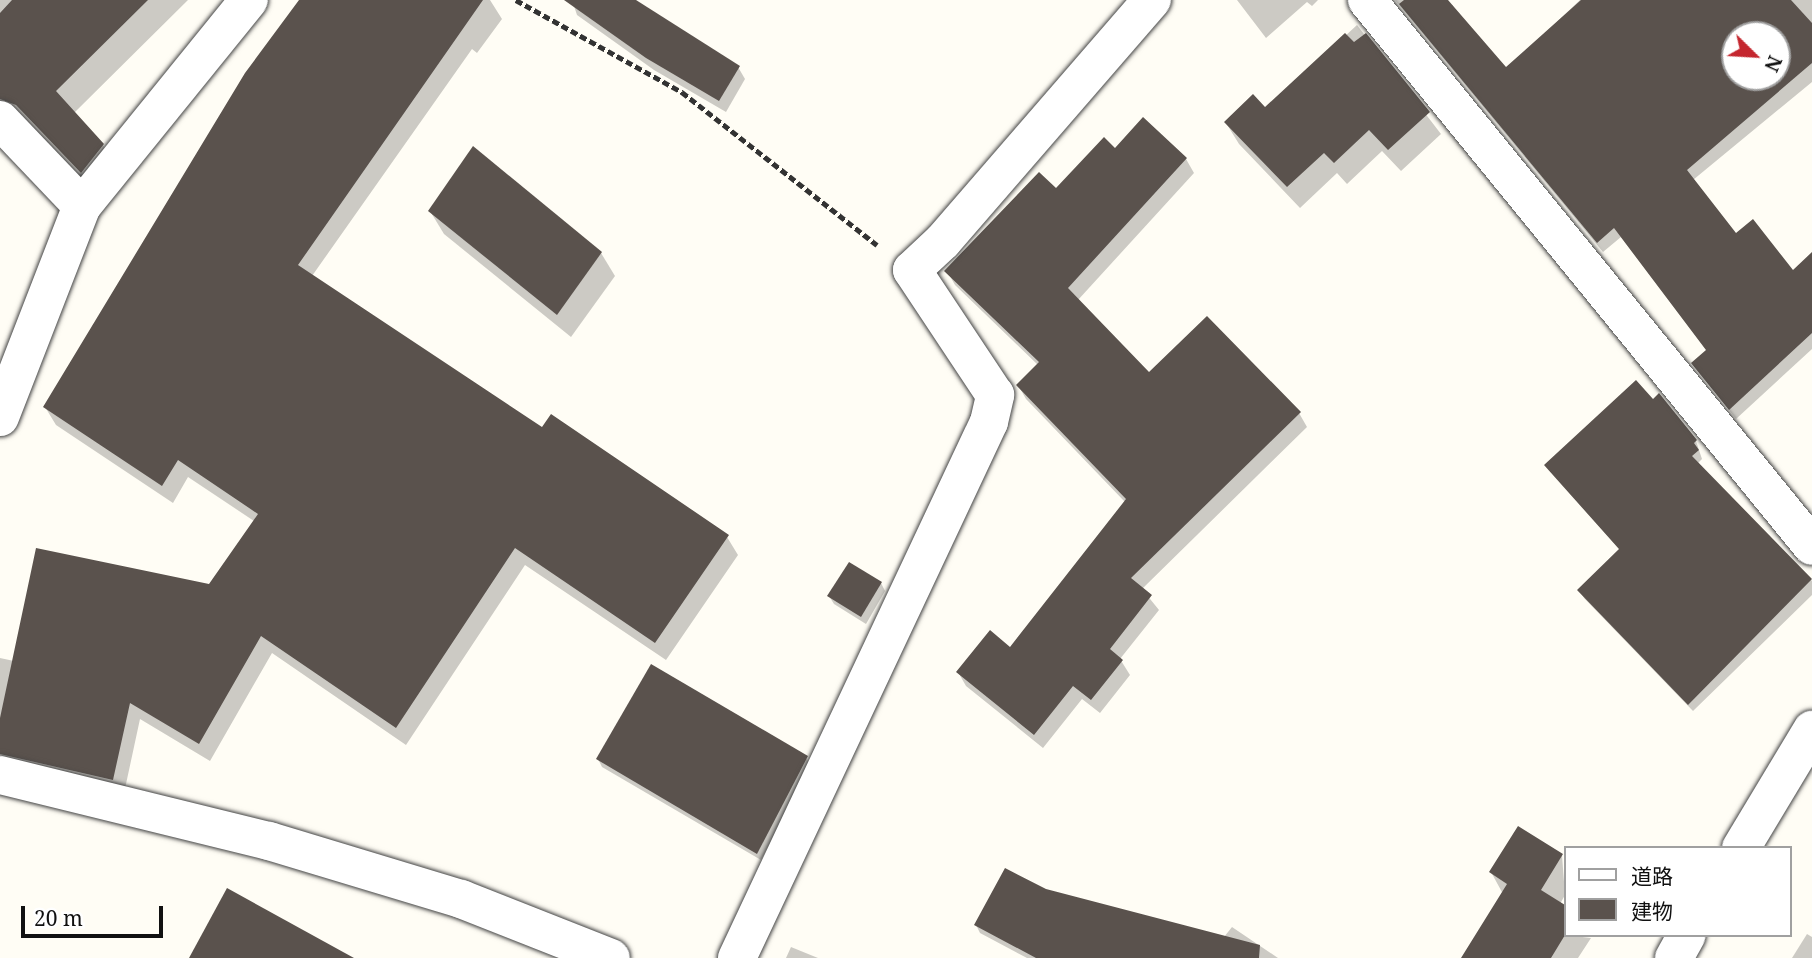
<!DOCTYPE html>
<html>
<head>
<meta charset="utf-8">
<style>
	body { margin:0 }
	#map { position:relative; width:1812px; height:958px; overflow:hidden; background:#fffdf5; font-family:"Noto Serif","Noto Sans JP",serif }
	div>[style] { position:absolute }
	.shadow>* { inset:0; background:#0003 }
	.building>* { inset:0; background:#5a524d }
	.path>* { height:4.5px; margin-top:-2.25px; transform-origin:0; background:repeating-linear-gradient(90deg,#333 0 7px,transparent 0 10.5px) }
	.roads { filter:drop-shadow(0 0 2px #444) drop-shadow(0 0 2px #444) }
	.street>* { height:38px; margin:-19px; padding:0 19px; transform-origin:19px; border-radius:19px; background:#fff }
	span { translate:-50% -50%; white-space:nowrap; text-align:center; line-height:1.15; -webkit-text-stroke:7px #fff; paint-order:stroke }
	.legend { position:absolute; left:1564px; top:846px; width:228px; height:91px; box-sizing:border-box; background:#fff; border:2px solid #a0a0a0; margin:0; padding:9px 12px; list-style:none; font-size:21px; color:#111 }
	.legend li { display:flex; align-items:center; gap:14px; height:35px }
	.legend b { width:35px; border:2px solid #a0a0a0 }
	.north { position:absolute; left:1721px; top:21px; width:70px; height:70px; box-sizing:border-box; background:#fff; border:2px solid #a0a0a0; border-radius:50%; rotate:114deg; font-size:19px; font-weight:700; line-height:28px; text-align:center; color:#111 }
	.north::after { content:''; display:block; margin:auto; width:24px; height:32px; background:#c4262e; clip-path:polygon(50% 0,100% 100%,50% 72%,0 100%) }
	.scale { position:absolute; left:21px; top:906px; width:142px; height:32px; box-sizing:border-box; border:4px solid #111; border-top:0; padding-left:9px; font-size:21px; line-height:24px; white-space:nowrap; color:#111; -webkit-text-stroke:5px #fff; paint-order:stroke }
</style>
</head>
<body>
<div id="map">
	<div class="shadow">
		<i style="clip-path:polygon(0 0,188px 0,74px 113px,103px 145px,118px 171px,96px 197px,0 112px)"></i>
		<i style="clip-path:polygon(301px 0,490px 0,502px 19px,477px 53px,472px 49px,312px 276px,543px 429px,727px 537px,738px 555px,666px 660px,525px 565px,406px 745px,272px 653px,210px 761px,140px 719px,123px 798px,0 776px,0 658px,14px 661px,210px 586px,254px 521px,188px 477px,173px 503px,56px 425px,45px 407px)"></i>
		<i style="clip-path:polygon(572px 0,635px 0,738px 67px,745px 79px,726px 112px,654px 70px,577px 15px)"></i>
		<i style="clip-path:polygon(1237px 0,1318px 0,1312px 6px,1307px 2px,1266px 38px)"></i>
		<i style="clip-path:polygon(evenodd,1395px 0,1446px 0,1506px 70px,1580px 0,1812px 0,1812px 82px,1693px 180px,1736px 235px,1793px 272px,1812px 254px,1812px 349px,1736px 419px,1694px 364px,1707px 351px,1621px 237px,1603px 252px,1395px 0,1735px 35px,1777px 35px,1777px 77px,1735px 77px,1735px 35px)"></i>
		<i style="clip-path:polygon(1357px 25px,1441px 134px,1401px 171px,1382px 151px,1347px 184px,1337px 173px,1300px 208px,1239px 144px,1226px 123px,1265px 110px)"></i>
		<i style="clip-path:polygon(1143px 120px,1186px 159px,1194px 173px,1078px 300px,1149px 374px,1299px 413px,1307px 427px,1142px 589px,1159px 610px,1120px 659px,1130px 675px,1100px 713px,1082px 699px,1043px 748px,966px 686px,958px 672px,1011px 649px,1125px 502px,1026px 399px,1018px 385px,1038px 365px,955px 285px,947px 271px,1115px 151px)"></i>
		<i style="clip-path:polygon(430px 211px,601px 253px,615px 276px,571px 337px,444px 234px)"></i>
		<i style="clip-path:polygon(1696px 441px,1702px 459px,1697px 464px,1812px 581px,1812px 595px,1693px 711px,1584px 598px,1579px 590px,1620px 550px,1546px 466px)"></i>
		<i style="clip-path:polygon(881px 583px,885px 591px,866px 624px,834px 604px,829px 596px)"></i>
		<i style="clip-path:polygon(806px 758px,811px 766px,761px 860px,602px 767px,598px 759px)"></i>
		<i style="clip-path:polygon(1562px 855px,1565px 895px,1560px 904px,1565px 907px,1565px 935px,1591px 938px,1578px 958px,1463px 958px,1503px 894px,1491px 872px)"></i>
		<i style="clip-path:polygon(1045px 891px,1224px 937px,1232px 927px,1278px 958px,1027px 958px,980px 933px,976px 925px)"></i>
		<i style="clip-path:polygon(1807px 934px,1812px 937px,1812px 958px,1792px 958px)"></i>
		<i style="clip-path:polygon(791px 947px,818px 958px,786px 958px)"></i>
	</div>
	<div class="building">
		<i style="clip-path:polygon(12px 0,148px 0,56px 91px,104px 144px,81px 173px,16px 105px,0 99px,0 13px)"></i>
		<i style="clip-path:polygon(299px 0,483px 0,298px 265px,542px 427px,551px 414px,729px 535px,655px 643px,515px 548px,396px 728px,261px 636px,199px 744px,130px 703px,113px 780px,0 754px,0 718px,36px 548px,209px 584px,258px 514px,178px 460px,162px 486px,43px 407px,245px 73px)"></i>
		<i style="clip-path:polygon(564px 0,636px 0,740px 66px,719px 101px,646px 58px)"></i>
		<i style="clip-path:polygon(evenodd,1404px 0,1448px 0,1506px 67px,1581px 0,1791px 0,1812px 23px,1812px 63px,1687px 170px,1736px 233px,1753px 219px,1793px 270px,1812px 252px,1812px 333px,1729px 410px,1691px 363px,1706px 350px,1614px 228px,1597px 243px,1399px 4px,1404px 0,1735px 35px,1777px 35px,1777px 77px,1735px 77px,1735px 35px)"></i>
		<i style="clip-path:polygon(1345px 33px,1354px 42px,1366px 33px,1430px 112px,1388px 150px,1369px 130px,1334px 163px,1324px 153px,1287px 187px,1224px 122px,1253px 94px,1265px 107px)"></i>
		<i style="clip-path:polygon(1143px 117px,1187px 158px,1068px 288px,1149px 372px,1207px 316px,1301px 412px,1131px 578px,1152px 595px,1110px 649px,1123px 660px,1091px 700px,1073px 686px,1034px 735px,956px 672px,990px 630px,1010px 647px,1126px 499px,1016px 385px,1039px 362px,944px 271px,1039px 172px,1056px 188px,1104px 137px,1115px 148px)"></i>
		<i style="clip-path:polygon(473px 146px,602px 252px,557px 315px,428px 211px)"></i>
		<i style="clip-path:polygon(1636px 380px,1653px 399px,1659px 393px,1697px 440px,1694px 443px,1699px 450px,1692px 456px,1812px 579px,1688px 705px,1577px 590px,1619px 549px,1544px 465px)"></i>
		<i style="clip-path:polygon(849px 562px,882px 582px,861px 617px,827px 596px)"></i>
		<i style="clip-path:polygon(651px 664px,808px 756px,757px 854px,596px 759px)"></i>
		<i style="clip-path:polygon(1518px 826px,1563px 854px,1541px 890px,1565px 905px,1565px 935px,1551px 958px,1461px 958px,1507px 884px,1489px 872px)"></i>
		<i style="clip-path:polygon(1005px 868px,1046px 889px,1260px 945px,1259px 958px,1036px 958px,974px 925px)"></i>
		<i style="clip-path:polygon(227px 888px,354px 958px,189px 958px)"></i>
	</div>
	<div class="path">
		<i style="left:516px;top:0;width:190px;rotate:29deg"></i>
		<i style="left:682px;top:92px;width:248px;rotate:38.1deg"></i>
	</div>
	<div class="roads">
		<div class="street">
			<i style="left:1367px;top:0;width:704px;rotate:50.82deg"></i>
			<i style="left:0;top:120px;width:119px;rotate:46.4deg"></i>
			<i style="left:0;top:417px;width:226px;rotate:-68.8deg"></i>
			<i style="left:82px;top:206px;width:265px;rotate:-51deg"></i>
			<i style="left:0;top:775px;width:277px;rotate:13.8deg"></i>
			<i style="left:269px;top:841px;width:201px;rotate:16.8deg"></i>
			<i style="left:461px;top:899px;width:161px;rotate:21.5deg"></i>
			<i style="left:1741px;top:848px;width:138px;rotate:-59deg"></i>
			<i style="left:737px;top:958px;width:592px;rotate:-64.82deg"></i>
			<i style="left:989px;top:422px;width:28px;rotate:-77deg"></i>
			<i style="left:995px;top:395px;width:150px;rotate:-123.6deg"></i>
			<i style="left:912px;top:270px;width:42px;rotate:-43.1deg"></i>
			<i style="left:943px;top:241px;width:319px;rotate:-49.1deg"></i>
			<i style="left:1674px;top:958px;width:26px;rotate:-61deg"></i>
		</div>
	</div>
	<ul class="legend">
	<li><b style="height:9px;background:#fff"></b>道路</li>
	<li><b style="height:19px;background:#5a524d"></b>建物</li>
	</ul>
	<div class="north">N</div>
	<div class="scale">20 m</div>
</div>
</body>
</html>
